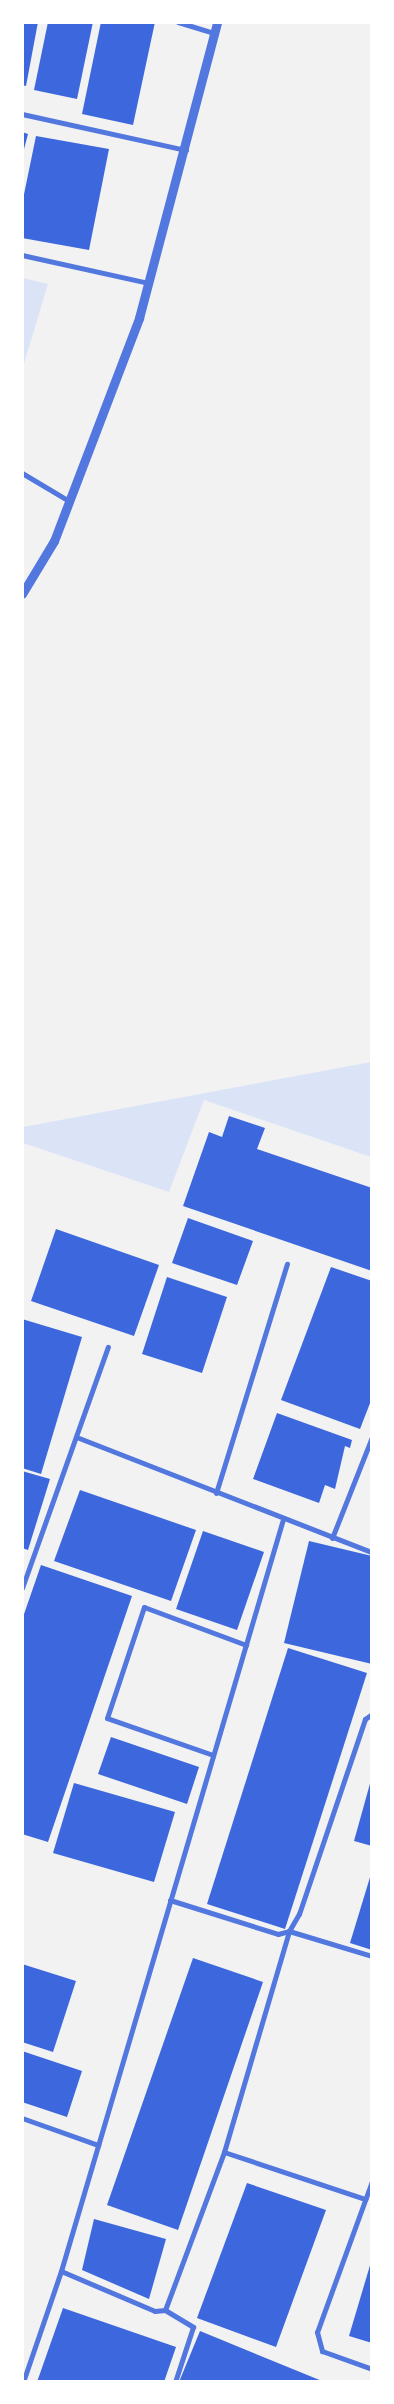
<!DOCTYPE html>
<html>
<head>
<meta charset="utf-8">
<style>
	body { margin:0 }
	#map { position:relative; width:394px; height:2404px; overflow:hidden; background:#f2f2f2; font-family:"Times New Roman",serif }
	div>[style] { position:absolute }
	.green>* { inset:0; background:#dbe4f7 }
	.building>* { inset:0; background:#3d67dc }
	.minor>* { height:5px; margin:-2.5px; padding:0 2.5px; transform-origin:2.5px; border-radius:2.5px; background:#5277de }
	.tertiary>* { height:9px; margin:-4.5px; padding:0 4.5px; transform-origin:4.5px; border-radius:4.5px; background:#5277de }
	span { translate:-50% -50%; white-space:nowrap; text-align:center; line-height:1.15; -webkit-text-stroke:5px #fff; paint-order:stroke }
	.frame { position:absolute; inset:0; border:24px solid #fff; pointer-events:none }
</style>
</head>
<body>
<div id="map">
	<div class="green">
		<i style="clip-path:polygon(23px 278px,48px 284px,23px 367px,22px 278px)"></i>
		<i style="clip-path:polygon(371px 1062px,371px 1157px,204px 1100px,169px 1192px,23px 1143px,23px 1127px)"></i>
	</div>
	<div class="building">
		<i style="clip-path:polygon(22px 22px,38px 22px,26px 86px,22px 85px)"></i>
		<i style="clip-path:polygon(48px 22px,93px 22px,77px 99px,34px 90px)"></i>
		<i style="clip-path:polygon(101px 22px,155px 22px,133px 125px,82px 114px)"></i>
		<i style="clip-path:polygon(22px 132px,28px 134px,23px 153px,22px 153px)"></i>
		<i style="clip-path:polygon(36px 136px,109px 149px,89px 250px,22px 238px,22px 204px)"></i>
		<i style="clip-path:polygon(229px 1116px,265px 1128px,257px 1149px,372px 1188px,372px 1271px,183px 1206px,209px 1132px,222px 1137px)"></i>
		<i style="clip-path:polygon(188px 1218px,253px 1241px,237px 1285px,172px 1263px)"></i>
		<i style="clip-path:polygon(56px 1229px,159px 1265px,134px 1336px,31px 1301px)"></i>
		<i style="clip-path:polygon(331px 1267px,372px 1281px,372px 1398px,360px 1429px,281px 1400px)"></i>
		<i style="clip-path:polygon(167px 1277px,227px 1297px,202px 1373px,142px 1354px)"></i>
		<i style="clip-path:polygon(22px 1319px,82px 1337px,41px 1474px,22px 1468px)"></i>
		<i style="clip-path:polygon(277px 1413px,352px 1440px,350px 1448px,345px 1446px,335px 1489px,325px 1485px,319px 1503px,253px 1479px)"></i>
		<i style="clip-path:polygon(22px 1471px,50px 1479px,28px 1550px,22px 1548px)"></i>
		<i style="clip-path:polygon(80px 1490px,196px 1530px,171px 1601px,54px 1561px)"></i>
		<i style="clip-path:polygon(203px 1531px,264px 1552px,237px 1630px,176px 1609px)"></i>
		<i style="clip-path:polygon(309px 1541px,372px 1556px,372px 1664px,284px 1643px)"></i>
		<i style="clip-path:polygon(41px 1565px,132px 1596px,48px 1842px,22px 1834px,22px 1620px)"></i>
		<i style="clip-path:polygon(288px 1648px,367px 1673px,285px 1929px,207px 1904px)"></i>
		<i style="clip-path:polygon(111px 1737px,199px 1767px,187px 1804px,98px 1774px)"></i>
		<i style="clip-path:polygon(371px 1780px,372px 1780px,372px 1846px,354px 1841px)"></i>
		<i style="clip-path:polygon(74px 1783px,175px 1812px,154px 1882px,53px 1853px)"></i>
		<i style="clip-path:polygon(371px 1874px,372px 1874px,372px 1950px,350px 1943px)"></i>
		<i style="clip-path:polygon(193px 1958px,263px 1982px,178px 2230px,107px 2205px)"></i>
		<i style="clip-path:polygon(22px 1964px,76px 1981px,53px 2052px,22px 2042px)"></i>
		<i style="clip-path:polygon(22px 2051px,82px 2071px,67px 2117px,22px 2102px)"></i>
		<i style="clip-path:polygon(247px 2183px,326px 2210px,276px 2347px,197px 2318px)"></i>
		<i style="clip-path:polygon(94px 2219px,166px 2239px,149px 2299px,82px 2270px)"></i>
		<i style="clip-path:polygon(371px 2262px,372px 2262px,372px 2343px,349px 2336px)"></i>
		<i style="clip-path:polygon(63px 2308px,176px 2347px,164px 2382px,37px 2382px)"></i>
		<i style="clip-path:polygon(200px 2331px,322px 2381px,322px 2382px,179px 2382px)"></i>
	</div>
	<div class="minor">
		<i style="left:178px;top:22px;width:37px;rotate:17deg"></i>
		<i style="left:22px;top:114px;width:168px;rotate:12.4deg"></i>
		<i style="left:22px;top:255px;width:129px;rotate:12.5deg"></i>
		<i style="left:22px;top:473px;width:55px;rotate:30.8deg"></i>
		<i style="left:79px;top:1438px;width:314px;rotate:21.3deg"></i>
		<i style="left:216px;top:1493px;width:240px;rotate:-72.8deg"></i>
		<i style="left:332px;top:1538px;width:109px;rotate:-68.4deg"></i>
		<i style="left:22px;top:1588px;width:256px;rotate:-70.4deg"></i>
		<i style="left:213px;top:1755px;width:112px;rotate:-160.8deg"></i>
		<i style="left:107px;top:1718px;width:117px;rotate:-71.6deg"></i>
		<i style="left:144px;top:1607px;width:109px;rotate:20.4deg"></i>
		<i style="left:170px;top:1900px;width:113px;rotate:17.5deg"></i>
		<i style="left:278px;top:1934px;width:11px;rotate:-15deg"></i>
		<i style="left:289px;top:1931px;width:20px;rotate:-60deg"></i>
		<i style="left:299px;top:1914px;width:206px;rotate:-71.3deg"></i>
		<i style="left:365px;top:1719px;width:9px;rotate:-36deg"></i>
		<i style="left:22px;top:2118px;width:81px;rotate:19.6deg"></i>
		<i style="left:224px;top:2152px;width:149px;rotate:18.4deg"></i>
		<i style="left:372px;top:2181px;width:161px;rotate:110deg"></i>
		<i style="left:317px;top:2332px;width:20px;rotate:75deg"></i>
		<i style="left:322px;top:2351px;width:53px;rotate:19.8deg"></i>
		<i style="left:61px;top:2271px;width:102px;rotate:23.1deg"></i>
		<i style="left:155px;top:2311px;width:10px;rotate:-6deg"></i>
		<i style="left:165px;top:2310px;width:169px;rotate:-69.5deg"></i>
		<i style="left:224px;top:2152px;width:230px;rotate:-73.6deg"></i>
		<i style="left:289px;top:1931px;width:87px;rotate:16.8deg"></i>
		<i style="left:165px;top:2310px;width:33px;rotate:31deg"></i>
		<i style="left:193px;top:2327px;width:58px;rotate:108.1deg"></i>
		<i style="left:23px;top:2382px;width:117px;rotate:-71.1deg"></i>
		<i style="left:61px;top:2271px;width:784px;rotate:-73.55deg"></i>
	</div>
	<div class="tertiary">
		<i style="left:22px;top:594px;width:62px;rotate:-58.9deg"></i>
		<i style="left:54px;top:541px;width:239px;rotate:-69.1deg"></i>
		<i style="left:139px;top:318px;width:306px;rotate:-75.2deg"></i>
	</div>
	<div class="frame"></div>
</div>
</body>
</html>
